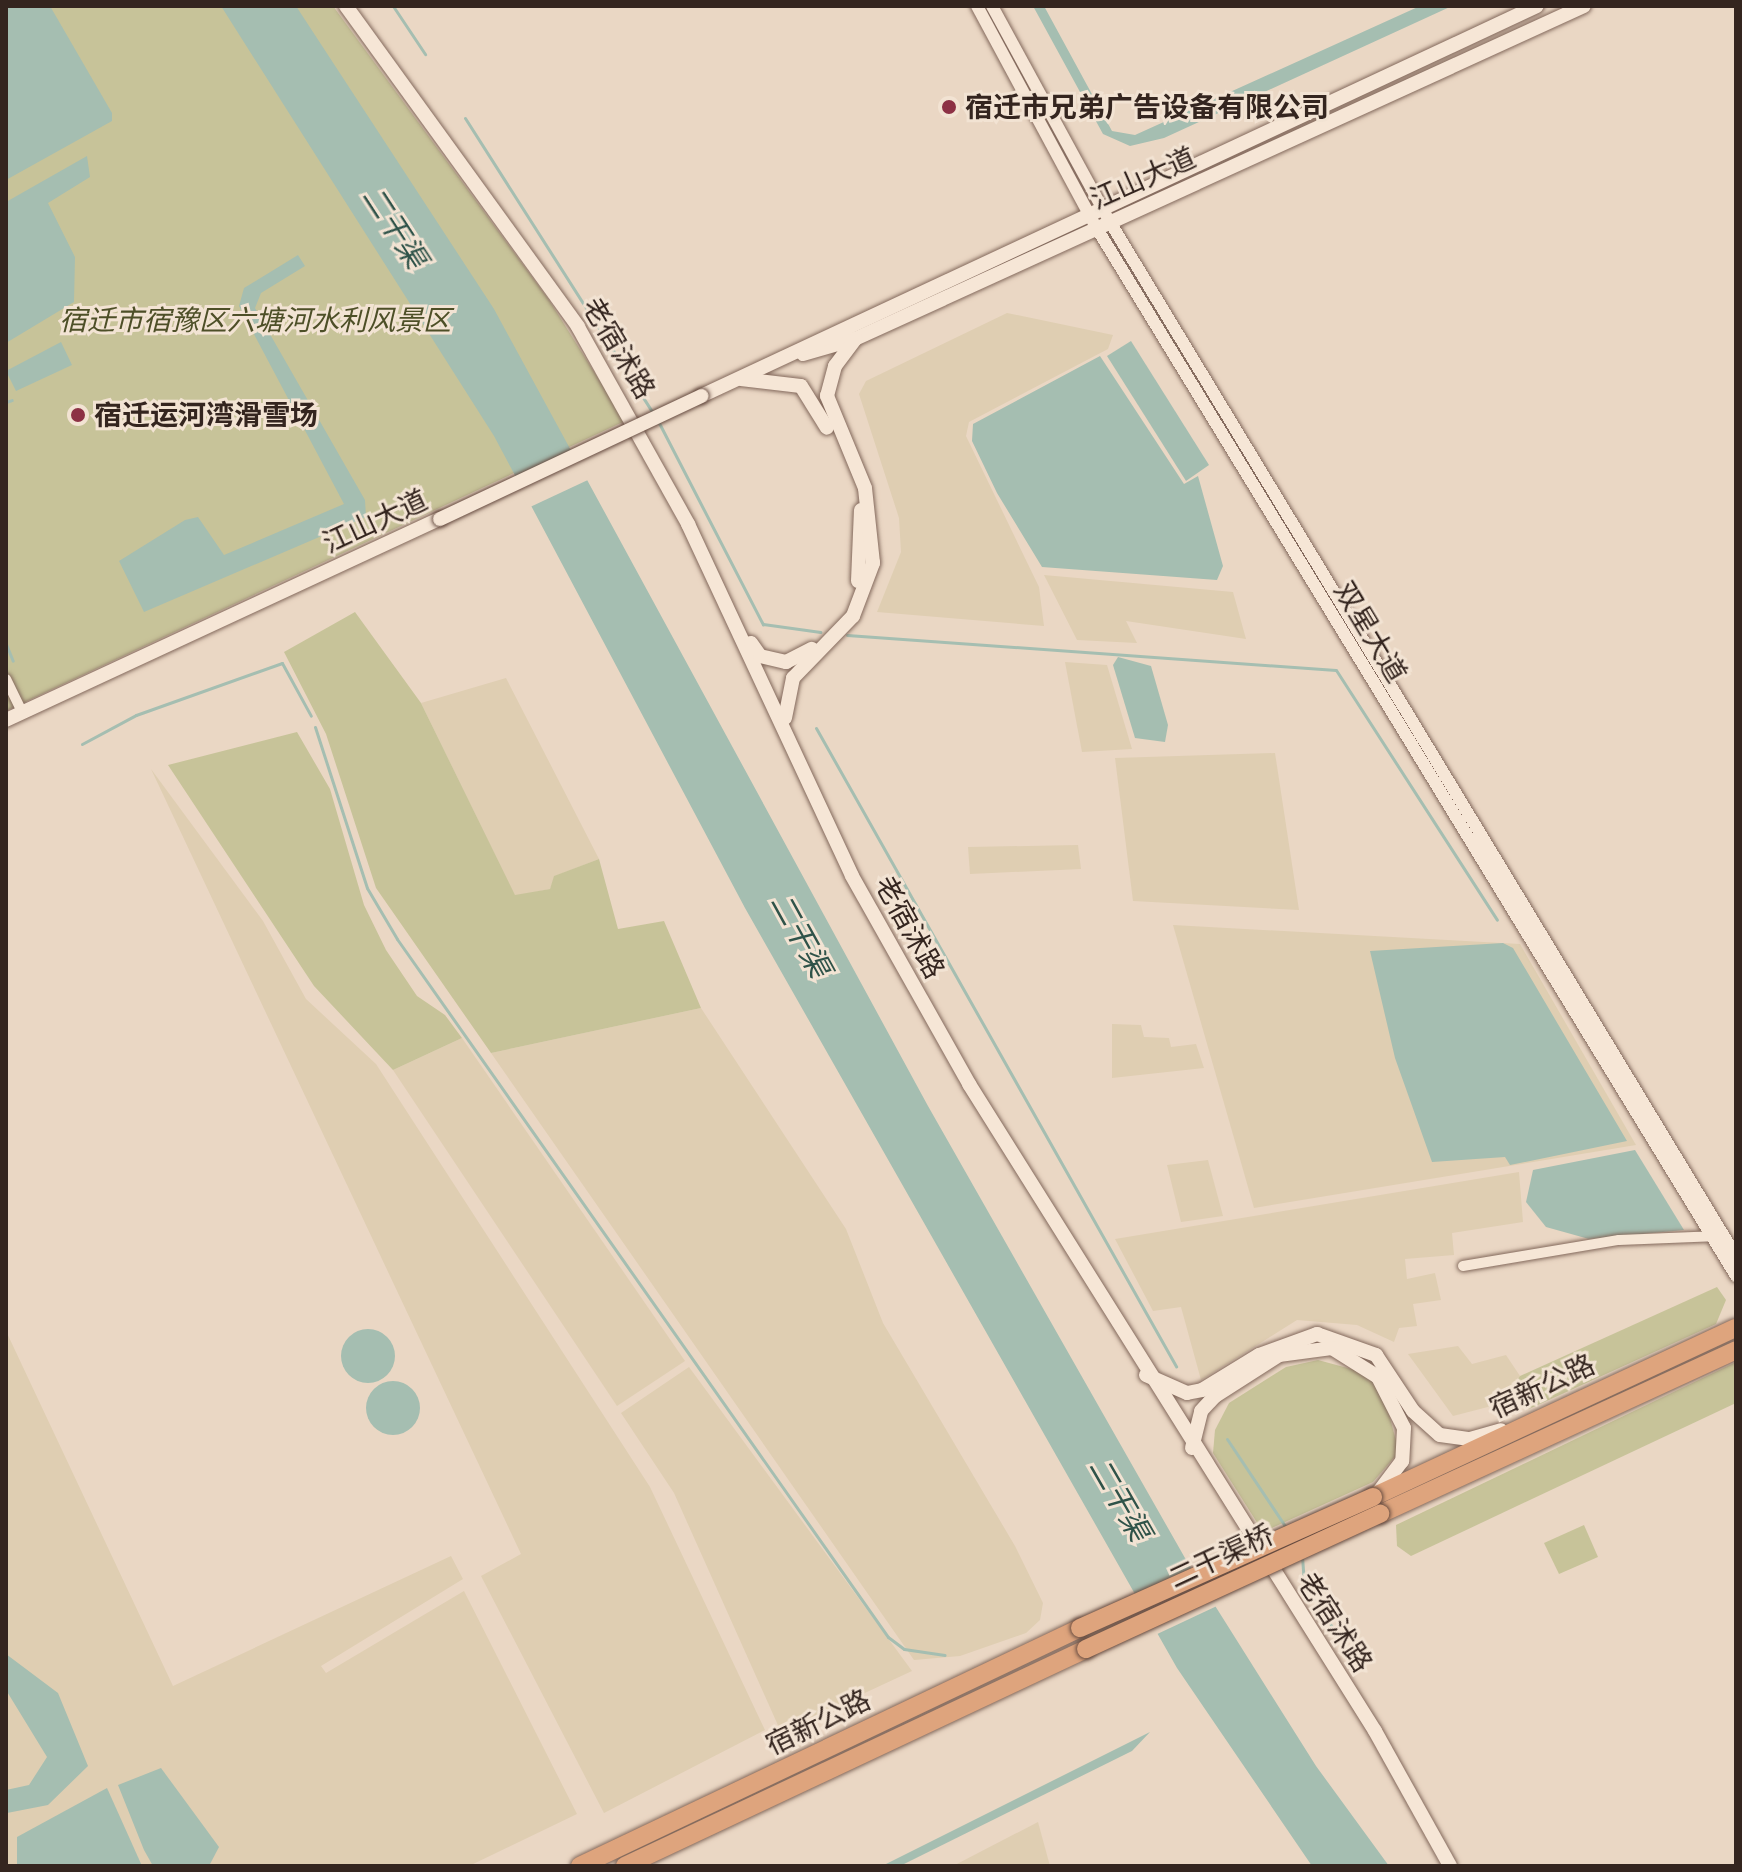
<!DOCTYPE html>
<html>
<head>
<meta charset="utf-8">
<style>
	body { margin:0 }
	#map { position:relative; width:1742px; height:1872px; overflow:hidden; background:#ead7c4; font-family:"PT Serif","Noto Sans SC",serif }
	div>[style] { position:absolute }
	.farmland>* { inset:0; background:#dfceb2 }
	.green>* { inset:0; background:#c7c399 }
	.water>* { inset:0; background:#a5beb1 }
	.round { border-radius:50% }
	.pier>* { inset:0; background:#ead7c4 }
	.stream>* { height:3px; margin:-1.5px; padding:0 1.5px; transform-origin:1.5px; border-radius:1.5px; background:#a5beb1 }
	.roads { filter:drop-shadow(0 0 2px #83695c) drop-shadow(0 0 2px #83695c) }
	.minor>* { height:10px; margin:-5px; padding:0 5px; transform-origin:5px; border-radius:5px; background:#f6e6d6 }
	.tertiary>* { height:12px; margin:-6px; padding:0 6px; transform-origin:6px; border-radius:6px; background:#f6e6d6 }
	.secondary>* { height:14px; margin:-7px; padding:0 7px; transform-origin:7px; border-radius:7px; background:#f6e6d6 }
	.trunk>* { height:18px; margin:-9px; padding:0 9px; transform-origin:9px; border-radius:9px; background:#dea47d }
	.bridges { filter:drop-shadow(0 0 2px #654a3f) drop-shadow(0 0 2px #654a3f) }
	.secondary-bridge>* { height:14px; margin:-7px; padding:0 7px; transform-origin:7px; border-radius:7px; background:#f6e6d6 }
	.trunk-bridge>* { height:18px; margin:-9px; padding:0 9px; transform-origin:9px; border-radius:9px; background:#dea47d }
	.dots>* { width:22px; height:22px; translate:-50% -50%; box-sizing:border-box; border:4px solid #f2e3d3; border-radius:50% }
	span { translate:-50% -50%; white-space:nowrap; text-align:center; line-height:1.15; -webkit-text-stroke:6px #f2e3d3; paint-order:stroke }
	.poi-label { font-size:28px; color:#34251f; font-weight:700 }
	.left { translate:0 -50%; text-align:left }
	.street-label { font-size:28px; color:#34251f }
	.park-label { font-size:28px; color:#4d4f27; font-style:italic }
	.water-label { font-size:30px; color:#2f5349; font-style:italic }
	.frame { position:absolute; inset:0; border:8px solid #34251f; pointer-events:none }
</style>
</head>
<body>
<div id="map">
	<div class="farmland">
		<i style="clip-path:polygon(1007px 313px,1113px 335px,1108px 349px,969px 422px,966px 436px,1039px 587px,1044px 626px,877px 612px,901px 552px,899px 518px,859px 394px,866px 381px)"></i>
		<i style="clip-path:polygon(1044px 575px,1233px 592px,1246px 639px,1126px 621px,1137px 643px,1077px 640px)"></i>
		<i style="clip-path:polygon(1065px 662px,1107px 665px,1132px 749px,1082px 752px)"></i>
		<i style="clip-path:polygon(506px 678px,599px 859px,555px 876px,550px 889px,515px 896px,421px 703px)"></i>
		<i style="clip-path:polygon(1275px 753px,1299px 910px,1133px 901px,1115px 758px)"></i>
		<i style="clip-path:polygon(151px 769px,263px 921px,306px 999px,376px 1064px,650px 1487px,765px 1730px,604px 1813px,481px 1576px,521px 1554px)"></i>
		<i style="clip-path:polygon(1078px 845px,1081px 869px,970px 874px,968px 847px)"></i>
		<i style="clip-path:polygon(1173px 925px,1520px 944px,1636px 1145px,1254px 1208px)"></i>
		<i style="clip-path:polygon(701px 1008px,846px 1229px,883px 1323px,1015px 1546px,1043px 1603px,1040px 1620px,1026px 1633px,960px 1656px,914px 1660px,491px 1053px)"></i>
		<i style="clip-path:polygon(1112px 1024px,1141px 1025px,1144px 1037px,1169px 1038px,1171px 1047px,1196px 1044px,1204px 1068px,1112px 1078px)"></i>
		<i style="clip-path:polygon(462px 1038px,685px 1361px,617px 1406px,393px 1070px)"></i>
		<i style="clip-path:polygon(1208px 1160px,1223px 1216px,1181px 1222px,1167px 1165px)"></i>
		<i style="clip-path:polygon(1519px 1172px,1523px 1222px,1452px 1233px,1454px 1255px,1405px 1259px,1407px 1279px,1435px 1273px,1441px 1300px,1413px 1304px,1417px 1326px,1399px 1328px,1394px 1342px,1357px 1325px,1297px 1320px,1201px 1380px,1181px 1307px,1153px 1311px,1115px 1239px)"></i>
		<i style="clip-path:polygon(6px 1331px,173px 1686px,451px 1556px,463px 1579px,321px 1666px,326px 1673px,464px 1591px,577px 1814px,469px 1866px,6px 1866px)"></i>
		<i style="clip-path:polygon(1458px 1346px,1472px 1364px,1506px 1355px,1520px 1376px,1511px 1401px,1453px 1416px,1408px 1354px)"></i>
		<i style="clip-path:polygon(689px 1367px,912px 1671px,781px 1732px,674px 1493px,621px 1413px)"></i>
		<i style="clip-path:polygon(1038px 1822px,1050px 1866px,953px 1866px)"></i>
	</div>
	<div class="green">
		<i style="clip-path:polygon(6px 6px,333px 6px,549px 300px,625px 421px,6px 711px)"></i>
		<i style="clip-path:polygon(355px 612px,421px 703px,515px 895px,550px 889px,554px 876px,599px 859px,618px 929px,664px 921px,701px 1008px,491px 1053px,376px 888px,326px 734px,284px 652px)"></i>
		<i style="clip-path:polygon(297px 732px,330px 789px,364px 905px,386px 950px,417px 996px,445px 1015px,462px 1038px,393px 1070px,314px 986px,168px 765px)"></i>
		<i style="clip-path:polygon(1717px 1287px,1726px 1300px,1716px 1324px,1529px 1409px,1514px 1405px,1508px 1394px,1520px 1376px)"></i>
		<i style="clip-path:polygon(1318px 1360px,1366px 1373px,1385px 1399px,1399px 1452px,1373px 1482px,1263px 1532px,1213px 1453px,1215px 1430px,1229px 1403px,1286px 1367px)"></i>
		<i style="clip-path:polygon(1736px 1362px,1736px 1403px,1411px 1556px,1397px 1546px,1396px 1525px)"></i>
		<i style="clip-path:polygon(1584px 1525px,1598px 1557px,1559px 1574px,1544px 1543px)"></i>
	</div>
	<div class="water">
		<i style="clip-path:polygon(6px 6px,50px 6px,112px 113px,112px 121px,6px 180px)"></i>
		<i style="clip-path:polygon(221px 6px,296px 6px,494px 309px,928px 1106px,1185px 1558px,1316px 1766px,1389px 1866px,1312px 1866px,1177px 1668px,745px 908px,494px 436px)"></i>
		<i style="clip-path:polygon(1033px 6px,1044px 6px,1112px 131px,1135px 135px,1420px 6px,1452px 6px,1164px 138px,1130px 146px,1103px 134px)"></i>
		<i style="clip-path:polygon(87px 156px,90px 177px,48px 203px,75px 257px,74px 302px,6px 343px,6px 202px)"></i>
		<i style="clip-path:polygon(298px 255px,305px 266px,261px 293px,255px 308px,365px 500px,366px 517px,144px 612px,119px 561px,185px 520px,198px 517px,224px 555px,344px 504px,239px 306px,244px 288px)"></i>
		<i style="clip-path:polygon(1131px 341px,1209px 465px,1186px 481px,1107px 356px)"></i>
		<i style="clip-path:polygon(61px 342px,72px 365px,16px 391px,6px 371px)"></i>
		<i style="clip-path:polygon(1100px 356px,1184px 484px,1198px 476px,1223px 566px,1217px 580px,1042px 567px,997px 493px,972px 441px,973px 424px)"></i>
		<i style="clip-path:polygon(1118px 657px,1151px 666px,1168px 725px,1165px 742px,1135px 738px,1113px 665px)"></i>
		<i style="clip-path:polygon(1503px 943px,1513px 948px,1627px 1141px,1510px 1165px,1505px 1157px,1432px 1162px,1395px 1058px,1370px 951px)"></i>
		<i style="clip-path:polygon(1635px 1150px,1684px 1230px,1589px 1239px,1546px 1227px,1526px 1202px,1533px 1170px)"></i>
		<i class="round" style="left:341px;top:1329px;width:54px;height:54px"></i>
		<i class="round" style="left:366px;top:1381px;width:54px;height:54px"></i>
		<i style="clip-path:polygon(6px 1654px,58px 1693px,88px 1766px,48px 1805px,7px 1813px,6px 1790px,29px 1785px,47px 1757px,6px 1690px)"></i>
		<i style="clip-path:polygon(1150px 1732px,1132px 1751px,900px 1866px,882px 1866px)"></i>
		<i style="clip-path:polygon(161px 1768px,219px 1847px,209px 1866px,153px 1866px,144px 1850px,118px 1785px)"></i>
		<i style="clip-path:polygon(107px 1788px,142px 1866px,17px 1866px,17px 1837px)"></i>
	</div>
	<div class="pier">
		<i style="clip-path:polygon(575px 450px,590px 479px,528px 508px,513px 479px)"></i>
		<i style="clip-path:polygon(1197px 1569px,1219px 1605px,1153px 1636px,1132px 1600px)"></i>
	</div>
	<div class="stream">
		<i style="left:393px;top:6px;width:58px;rotate:56.3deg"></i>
		<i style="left:465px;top:118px;width:352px;rotate:57.5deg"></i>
		<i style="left:6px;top:402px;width:6px;rotate:-18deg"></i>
		<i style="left:658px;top:421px;width:229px;rotate:62.7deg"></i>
		<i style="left:763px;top:624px;width:58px;rotate:8deg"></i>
		<i style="left:847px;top:635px;width:490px;rotate:4.1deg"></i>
		<i style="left:1336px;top:670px;width:297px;rotate:57.2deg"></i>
		<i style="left:6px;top:644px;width:18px;rotate:68deg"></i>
		<i style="left:315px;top:727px;width:169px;rotate:72.1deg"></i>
		<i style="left:367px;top:888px;width:59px;rotate:59.5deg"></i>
		<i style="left:397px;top:939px;width:853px;rotate:54.88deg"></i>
		<i style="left:888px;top:1637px;width:20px;rotate:37deg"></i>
		<i style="left:904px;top:1649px;width:41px;rotate:8.3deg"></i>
		<i style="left:816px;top:728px;width:733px;rotate:60.57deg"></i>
		<i style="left:82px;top:744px;width:61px;rotate:-28.2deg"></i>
		<i style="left:136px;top:715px;width:155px;rotate:-19.6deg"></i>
		<i style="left:282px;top:663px;width:60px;rotate:61.3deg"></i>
		<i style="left:1227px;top:1439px;width:108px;rotate:56.3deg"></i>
		<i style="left:1302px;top:1556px;width:27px;rotate:86deg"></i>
		<i style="left:1304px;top:1583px;width:69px;rotate:57.5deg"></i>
	</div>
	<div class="roads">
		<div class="minor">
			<i style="left:6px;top:679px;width:37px;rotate:64deg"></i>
			<i style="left:1463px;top:1266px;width:158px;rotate:-9.5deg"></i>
			<i style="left:1619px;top:1240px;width:100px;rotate:-2.3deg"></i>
		</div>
		<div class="tertiary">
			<i style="left:977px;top:6px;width:251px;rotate:61.7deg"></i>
			<i style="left:1096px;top:227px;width:1229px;rotate:58.61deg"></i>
			<i style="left:992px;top:6px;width:246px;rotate:61.4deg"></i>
			<i style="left:1110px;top:222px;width:1209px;rotate:58.81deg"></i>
		</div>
		<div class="secondary">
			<i style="left:346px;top:6px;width:396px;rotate:54.1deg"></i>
			<i style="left:578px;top:327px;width:226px;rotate:60.8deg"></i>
			<i style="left:688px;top:524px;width:388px;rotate:65deg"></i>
			<i style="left:852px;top:876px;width:239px;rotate:60.6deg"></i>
			<i style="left:969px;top:1084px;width:764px;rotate:57.89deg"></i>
			<i style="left:1375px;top:1731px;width:154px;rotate:60.9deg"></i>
			<i style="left:803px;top:354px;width:54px;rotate:-16.1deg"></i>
			<i style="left:855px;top:339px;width:801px;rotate:-24.55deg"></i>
			<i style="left:741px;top:379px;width:60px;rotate:6.7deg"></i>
			<i style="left:801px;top:386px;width:49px;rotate:58.2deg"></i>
			<i style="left:701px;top:396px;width:922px;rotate:-25.01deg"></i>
			<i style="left:858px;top:581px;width:71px;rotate:-87.6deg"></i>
			<i style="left:751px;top:643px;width:16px;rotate:55deg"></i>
			<i style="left:760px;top:656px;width:27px;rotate:13deg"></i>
			<i style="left:786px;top:662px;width:29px;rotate:-27deg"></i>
			<i style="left:785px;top:718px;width:41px;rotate:-78.7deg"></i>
			<i style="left:793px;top:678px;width:86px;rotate:-45.9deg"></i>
			<i style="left:853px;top:616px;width:57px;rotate:-69.3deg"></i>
			<i style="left:873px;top:563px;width:75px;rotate:-96.1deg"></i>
			<i style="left:865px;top:488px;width:100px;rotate:-112.4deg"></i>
			<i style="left:827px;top:396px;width:31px;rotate:-75deg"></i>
			<i style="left:835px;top:366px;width:34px;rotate:-53deg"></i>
			<i style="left:6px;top:720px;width:478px;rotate:-24.9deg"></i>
			<i style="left:1146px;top:1375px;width:45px;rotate:23.7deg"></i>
			<i style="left:1187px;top:1393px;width:15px;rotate:-11deg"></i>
			<i style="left:1202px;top:1390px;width:67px;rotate:-31.6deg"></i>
			<i style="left:1259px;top:1355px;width:62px;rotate:-19.9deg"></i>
			<i style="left:1317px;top:1334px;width:63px;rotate:19.6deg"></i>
			<i style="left:1376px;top:1355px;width:67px;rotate:56.5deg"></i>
			<i style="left:1413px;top:1411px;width:36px;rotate:42deg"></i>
			<i style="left:1440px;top:1435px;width:30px;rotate:8deg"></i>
			<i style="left:1470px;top:1439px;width:32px;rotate:-16deg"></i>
			<i style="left:1192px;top:1448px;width:38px;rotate:-76deg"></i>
			<i style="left:1201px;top:1411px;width:21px;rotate:-47deg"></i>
			<i style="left:1215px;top:1396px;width:76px;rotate:-32.6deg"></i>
			<i style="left:1279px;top:1355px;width:53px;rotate:-7.5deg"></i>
			<i style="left:1332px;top:1348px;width:54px;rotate:32.2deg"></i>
			<i style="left:1378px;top:1377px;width:57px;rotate:63deg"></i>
			<i style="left:1404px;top:1428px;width:33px;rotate:93deg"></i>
			<i style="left:1402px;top:1461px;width:41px;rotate:127.1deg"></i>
		</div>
		<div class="trunk">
			<i style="left:1373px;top:1497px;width:400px;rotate:-25deg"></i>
			<i style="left:1380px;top:1514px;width:392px;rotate:-24.7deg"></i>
			<i style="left:580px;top:1866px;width:554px;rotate:-25.45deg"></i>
			<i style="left:625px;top:1866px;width:510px;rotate:-25.21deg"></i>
		</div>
	</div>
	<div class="bridges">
		<div class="secondary-bridge">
			<i style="left:440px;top:519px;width:289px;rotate:-25.2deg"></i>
		</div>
		<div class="trunk-bridge">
			<i style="left:1080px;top:1628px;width:321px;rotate:-24.1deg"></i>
			<i style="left:1086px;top:1649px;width:324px;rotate:-24.7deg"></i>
		</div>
	</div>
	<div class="dots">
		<i style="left:949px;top:107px;background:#8d3145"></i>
		<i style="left:78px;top:415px;background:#8d3145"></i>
	</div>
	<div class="poi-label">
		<span class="left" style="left:965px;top:107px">宿迁市兄弟广告设备有限公司</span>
		<span class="left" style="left:94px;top:415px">宿迁运河湾滑雪场</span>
	</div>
	<div class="street-label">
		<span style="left:1143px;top:178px;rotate:-24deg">江山大道</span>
		<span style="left:619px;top:348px;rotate:59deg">老宿沭路</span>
		<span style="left:375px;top:521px;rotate:-25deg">江山大道</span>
		<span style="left:1371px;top:632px;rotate:59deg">双星大道</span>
		<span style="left:910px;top:927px;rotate:61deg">老宿沭路</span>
		<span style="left:1542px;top:1386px;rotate:-25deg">宿新公路</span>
		<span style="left:1221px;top:1556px;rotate:-25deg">二干渠桥</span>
		<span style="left:1335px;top:1622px;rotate:57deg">老宿沭路</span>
		<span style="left:818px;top:1722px;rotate:-26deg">宿新公路</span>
	</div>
	<div class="park-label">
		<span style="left:255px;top:320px">宿迁市宿豫区六塘河水利风景区</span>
	</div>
	<div class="water-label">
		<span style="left:395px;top:227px;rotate:57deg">二干渠</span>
		<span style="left:801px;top:935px;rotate:61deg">二干渠</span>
		<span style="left:1120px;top:1499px;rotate:60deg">二干渠</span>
	</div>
	<div class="frame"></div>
</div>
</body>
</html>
